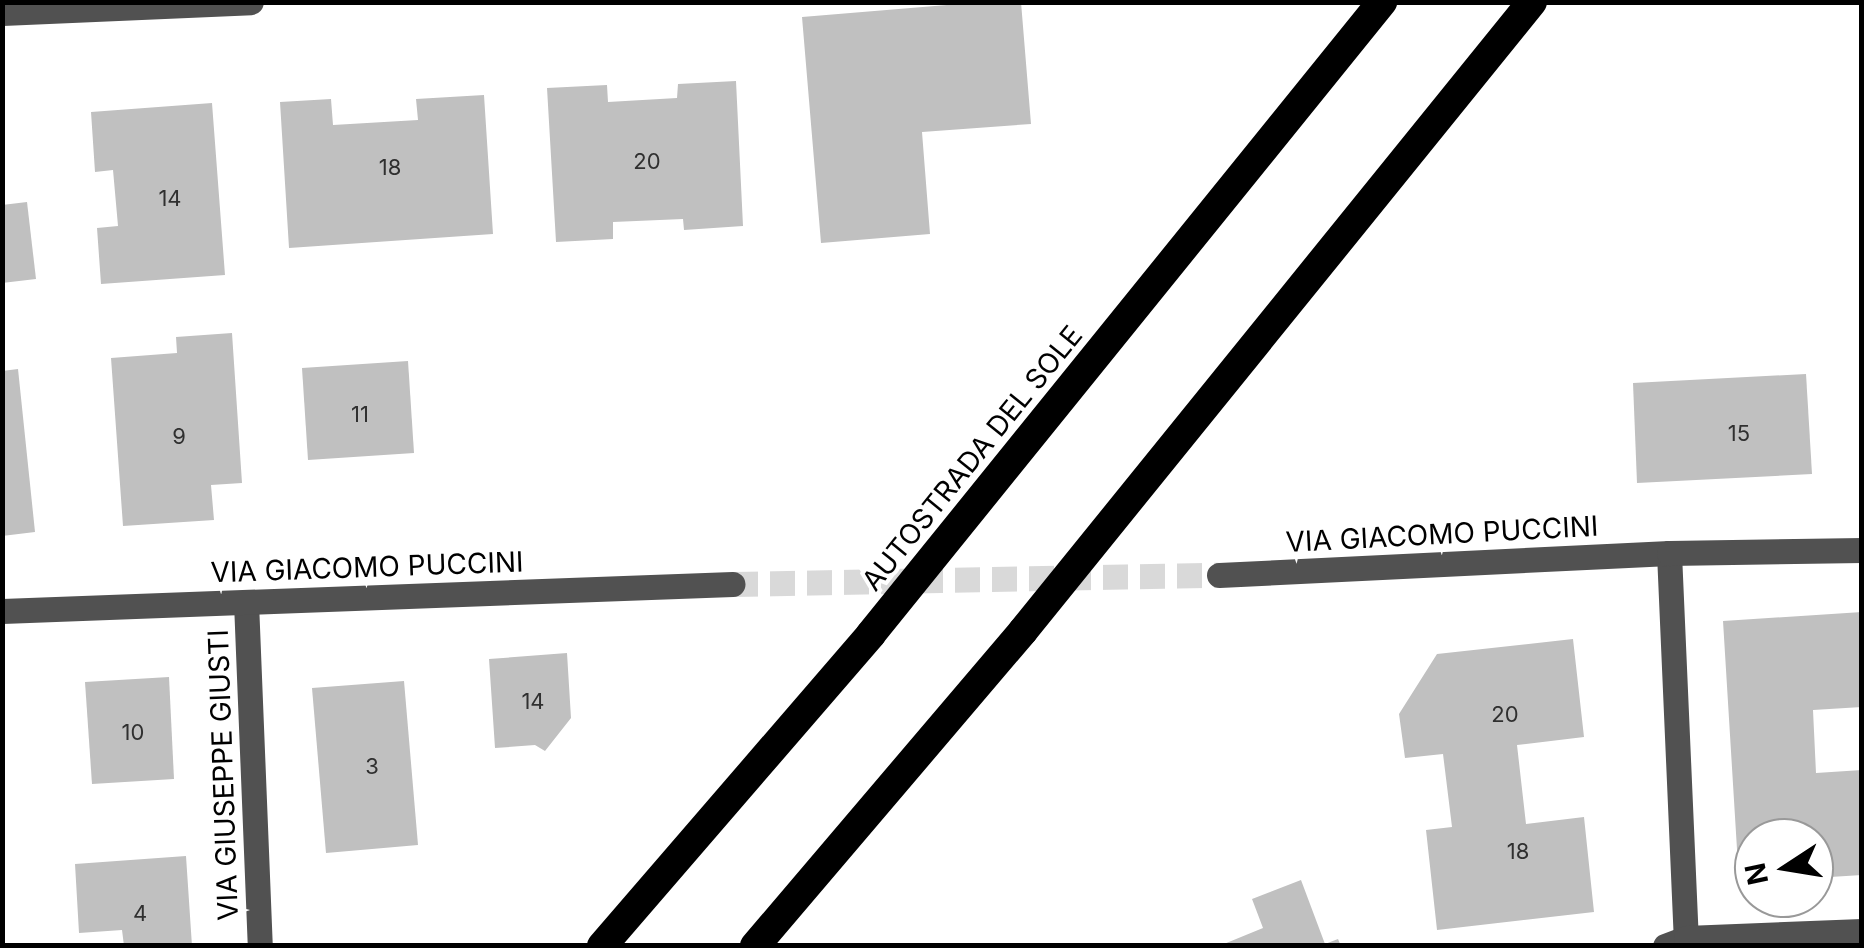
<!DOCTYPE html>
<html>
<head>
<meta charset="utf-8">
<style>
	body { margin:0 }
	#map { position:relative; width:1864px; height:948px; overflow:hidden; background:#fff; font-family:Inter,sans-serif }
	div>[style] { position:absolute }
	.building>* { inset:0; background:#c0c0c0 }
	.minor-tunnel>* { height:25px; margin-top:-12.5px; transform-origin:0; background:repeating-linear-gradient(90deg,#d9d9d9 0 25px,transparent 0 37px) }
	.minor>* { height:25px; margin:-12.5px; padding:0 12.5px; transform-origin:12.5px; border-radius:12.5px; background:#515151 }
	.highway>* { height:30px; margin:-15px; padding:0 15px; transform-origin:15px; border-radius:15px; background:#000 }
	span { translate:-50% -50%; white-space:nowrap; text-align:center; line-height:1.15; -webkit-text-stroke:8px #fff; paint-order:stroke }
	.number-label { font-size:22px; color:#303030 }
	.number-label span { -webkit-text-stroke-width:0 }
	.street-label { font-size:28px; color:#000 }
	.frame { position:absolute; inset:0; border:5px solid #000; pointer-events:none }
	.north { position:absolute; left:1734px; top:818px; width:100px; height:100px; box-sizing:border-box; background:#fff; border:2px solid #999; border-radius:50%; rotate:258deg; font-size:28px; font-weight:700; line-height:40px; text-align:center; color:#000 }
	.north::after { content:''; display:block; margin:auto; width:35px; height:45px; background:#000; clip-path:polygon(50% 0,100% 100%,50% 72%,0 100%) }
</style>
</head>
<body>
<div id="map">
	<div class="building">
		<i style="clip-path:polygon(983px 2px,1021px 2px,1031px 124px,922px 132px,930px 234px,821px 243px,802px 17px)"></i>
		<i style="clip-path:polygon(736px 81px,743px 226px,684px 230px,683px 219px,613px 222px,613px 239px,556px 242px,547px 88px,607px 85px,608px 102px,677px 98px,678px 84px)"></i>
		<i style="clip-path:polygon(484px 95px,493px 234px,289px 248px,280px 102px,331px 99px,333px 125px,418px 120px,416px 99px)"></i>
		<i style="clip-path:polygon(212px 103px,225px 275px,101px 284px,97px 228px,118px 226px,113px 170px,95px 172px,91px 112px)"></i>
		<i style="clip-path:polygon(27px 202px,36px 279px,2px 283px,2px 205px)"></i>
		<i style="clip-path:polygon(232px 333px,242px 483px,211px 485px,214px 520px,123px 526px,111px 358px,177px 353px,176px 337px)"></i>
		<i style="clip-path:polygon(408px 361px,414px 453px,308px 460px,302px 368px)"></i>
		<i style="clip-path:polygon(18px 369px,35px 532px,2px 536px,2px 371px)"></i>
		<i style="clip-path:polygon(1806px 374px,1812px 474px,1637px 483px,1633px 383px)"></i>
		<i style="clip-path:polygon(1862px 612px,1862px 707px,1813px 710px,1816px 773px,1862px 770px,1862px 875px,1814px 878px,1814px 838px,1754px 838px,1754px 882px,1739px 882px,1723px 621px)"></i>
		<i style="clip-path:polygon(1573px 639px,1584px 737px,1517px 745px,1526px 824px,1584px 817px,1594px 912px,1437px 930px,1426px 830px,1452px 827px,1443px 754px,1405px 758px,1399px 714px,1437px 654px)"></i>
		<i style="clip-path:polygon(567px 653px,571px 718px,545px 751px,535px 745px,495px 748px,489px 659px)"></i>
		<i style="clip-path:polygon(169px 677px,174px 779px,92px 784px,85px 682px)"></i>
		<i style="clip-path:polygon(404px 681px,418px 845px,326px 853px,312px 688px)"></i>
		<i style="clip-path:polygon(186px 856px,192px 946px,124px 946px,122px 930px,79px 933px,75px 864px)"></i>
		<i style="clip-path:polygon(1301px 880px,1325px 944px,1338px 939px,1341px 946px,1219px 946px,1263px 928px,1252px 899px)"></i>
	</div>
	<div class="minor-tunnel">
		<i style="left:733px;top:584px;width:486px;rotate:-1.1deg"></i>
	</div>
	<div class="minor">
		<i style="left:2px;top:13px;width:249px;rotate:-2.5deg"></i>
		<i style="left:1669px;top:553px;width:385px;rotate:87.5deg"></i>
		<i style="left:1219px;top:575px;width:451px;rotate:-2.8deg"></i>
		<i style="left:1669px;top:553px;width:193px;rotate:-0.9deg"></i>
		<i style="left:246px;top:602px;width:344px;rotate:87.7deg"></i>
		<i style="left:2px;top:611px;width:731px;rotate:-2.12deg"></i>
		<i style="left:1665px;top:946px;width:22px;rotate:-21deg"></i>
		<i style="left:1686px;top:938px;width:176px;rotate:-2.3deg"></i>
	</div>
	<div class="highway">
		<i style="left:602px;top:946px;width:412px;rotate:-49.2deg"></i>
		<i style="left:871px;top:634px;width:813px;rotate:-51.04deg"></i>
		<i style="left:755px;top:946px;width:414px;rotate:-49.6deg"></i>
		<i style="left:1023px;top:631px;width:809px;rotate:-51.02deg"></i>
	</div>
	<div class="number-label">
		<span style="left:647px;top:162px">20</span>
		<span style="left:390px;top:168px">18</span>
		<span style="left:170px;top:199px">14</span>
		<span style="left:360px;top:415px">11</span>
		<span style="left:1739px;top:434px">15</span>
		<span style="left:179px;top:437px">9</span>
		<span style="left:533px;top:702px">14</span>
		<span style="left:1505px;top:715px">20</span>
		<span style="left:133px;top:733px">10</span>
		<span style="left:372px;top:767px">3</span>
		<span style="left:1518px;top:852px">18</span>
		<span style="left:140px;top:914px">4</span>
	</div>
	<div class="street-label">
		<span style="left:972px;top:458px;rotate:-51deg">AUTOSTRADA DEL SOLE</span>
		<span style="left:1442px;top:534px;rotate:-3deg">VIA GIACOMO PUCCINI</span>
		<span style="left:367px;top:567px;rotate:-2deg">VIA GIACOMO PUCCINI</span>
		<span style="left:223px;top:775px;rotate:-92deg">VIA GIUSEPPE GIUSTI</span>
	</div>
	<div class="frame"></div>
	<div class="north">N</div>
</div>
</body>
</html>
